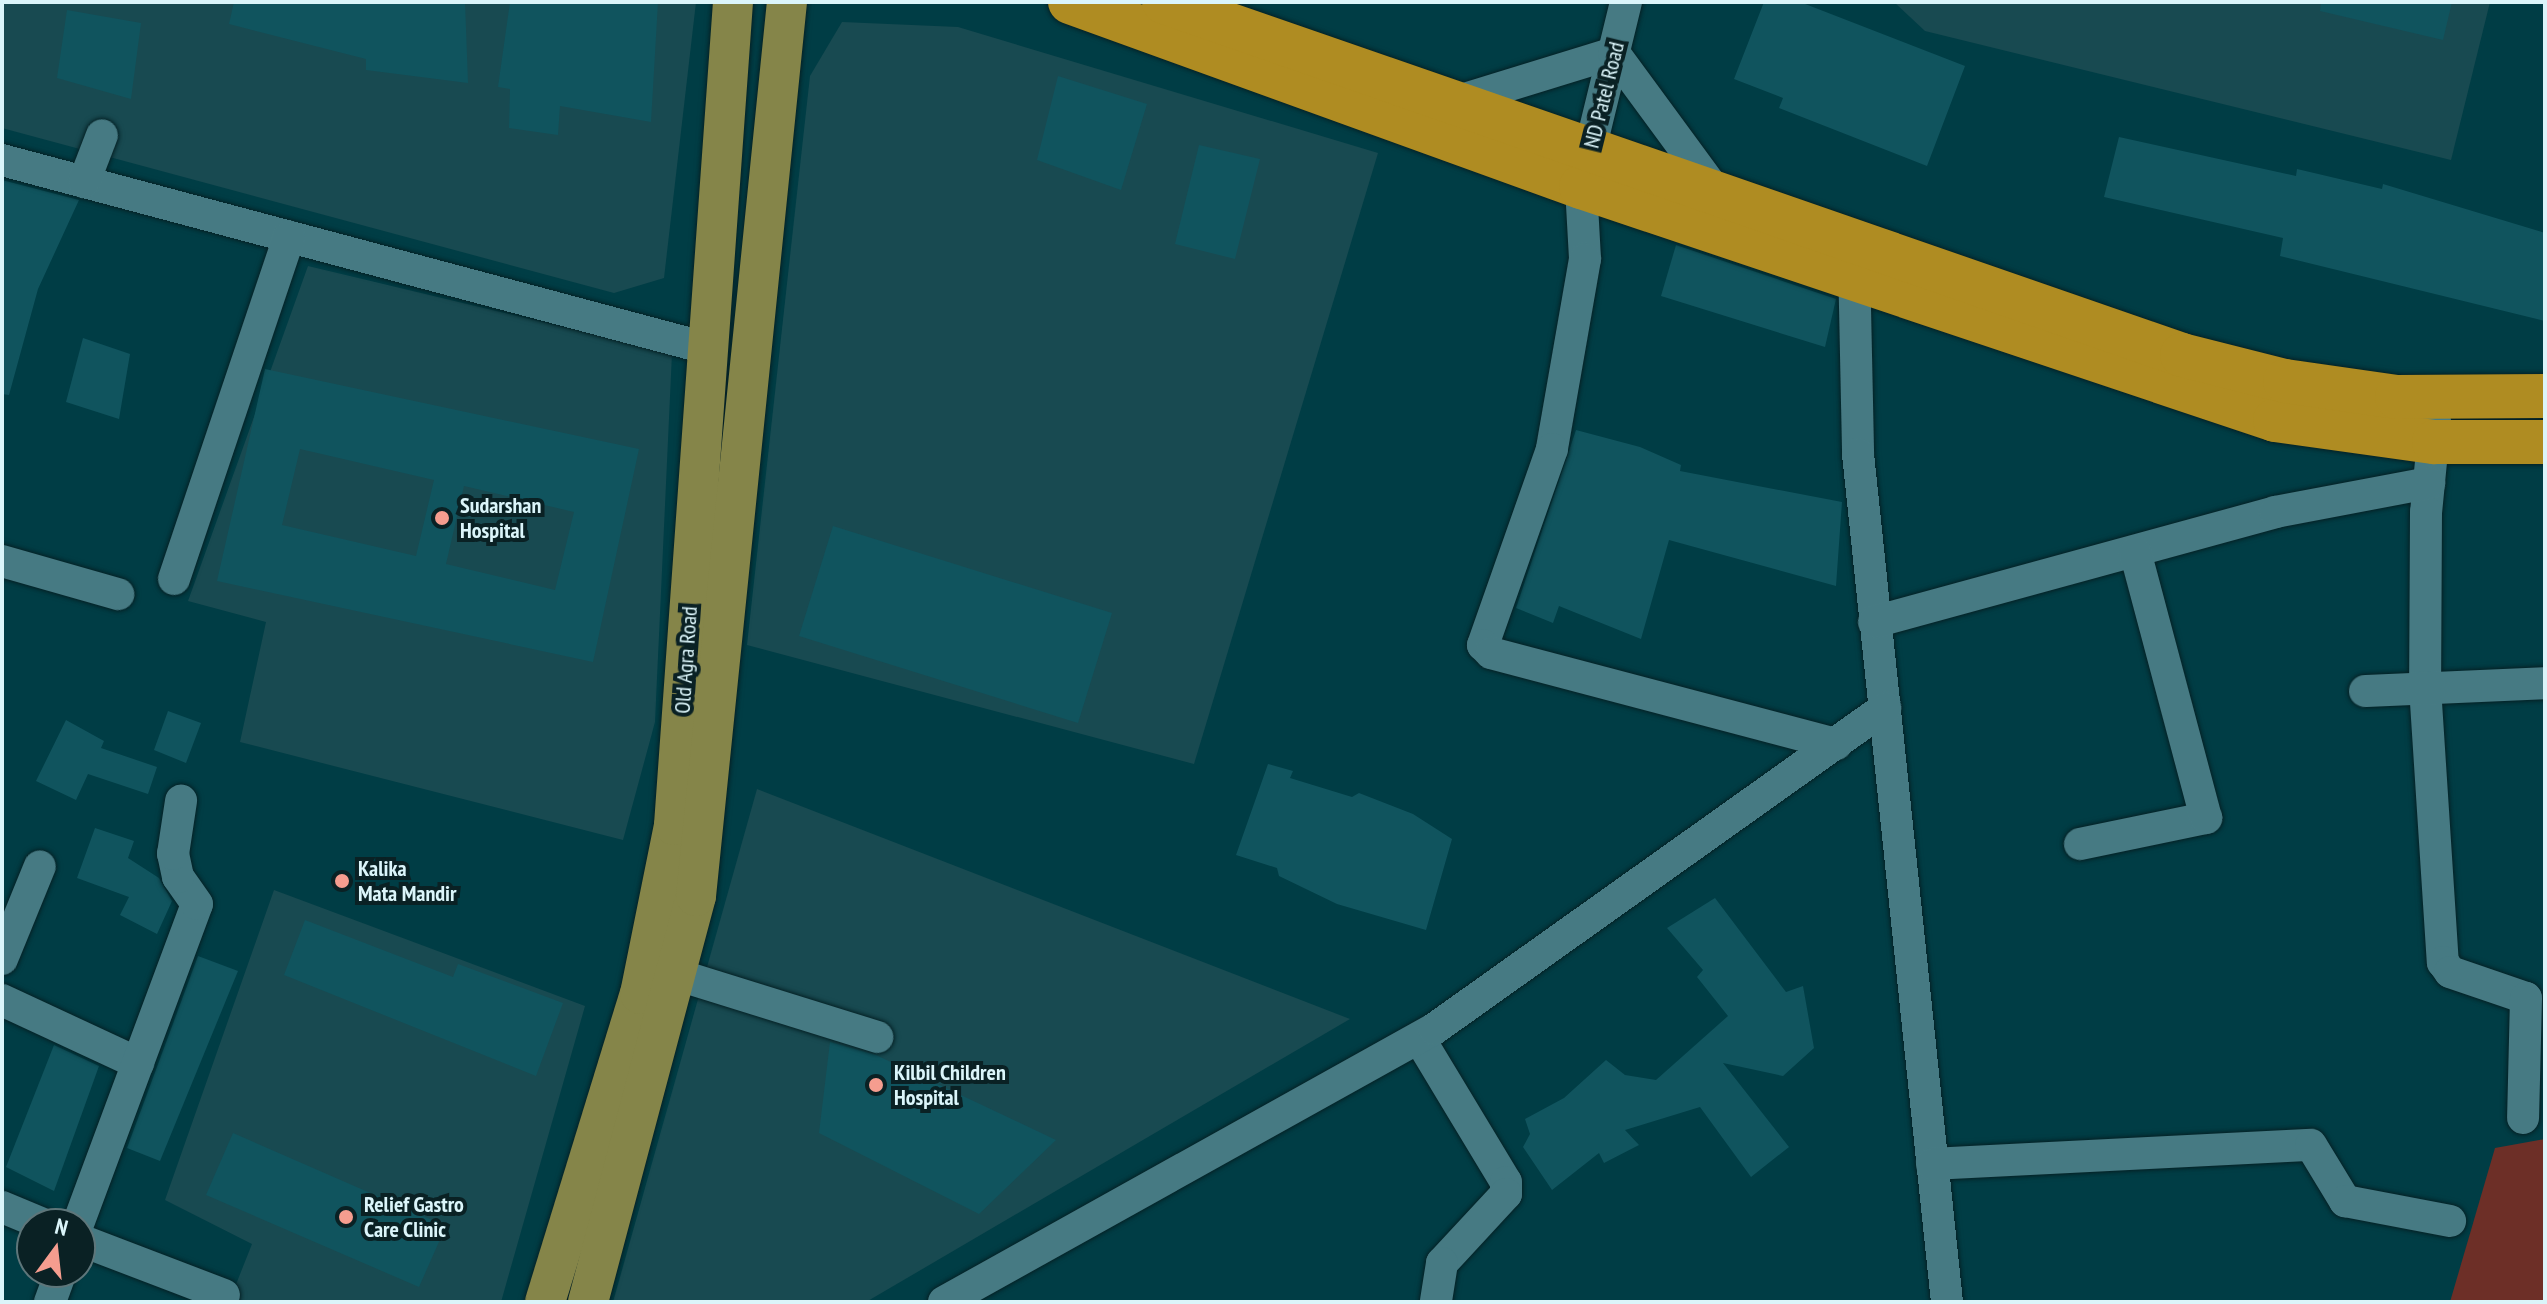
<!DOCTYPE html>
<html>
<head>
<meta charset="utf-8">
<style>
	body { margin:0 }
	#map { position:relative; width:2547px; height:1304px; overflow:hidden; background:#003d45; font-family:"PT Sans Narrow",sans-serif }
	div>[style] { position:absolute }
	.built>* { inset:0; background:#184a51 }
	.green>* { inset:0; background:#6d2f27 }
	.building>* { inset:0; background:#10545e }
	.roads { filter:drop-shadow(0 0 2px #052125) drop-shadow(0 0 2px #052125) }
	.minor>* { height:32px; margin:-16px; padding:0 16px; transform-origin:16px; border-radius:16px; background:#467a83 }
	.major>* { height:40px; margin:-20px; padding:0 20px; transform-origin:20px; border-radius:20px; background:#858549 }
	.highway>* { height:44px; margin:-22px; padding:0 22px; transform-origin:22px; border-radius:22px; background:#af8c22 }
	.dots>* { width:22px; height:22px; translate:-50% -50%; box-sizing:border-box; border:4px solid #0a2124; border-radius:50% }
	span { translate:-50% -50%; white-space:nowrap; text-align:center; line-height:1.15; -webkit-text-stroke:8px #0a2124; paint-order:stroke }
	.street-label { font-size:22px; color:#dbf5fa }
	.poi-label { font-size:22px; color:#dbf5fa; font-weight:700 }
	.left { translate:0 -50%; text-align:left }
	.frame { position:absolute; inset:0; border:4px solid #dbf5fa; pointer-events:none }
	.north { position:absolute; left:16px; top:1208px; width:80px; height:80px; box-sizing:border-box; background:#0a2124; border:2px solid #5e767a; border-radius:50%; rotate:15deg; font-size:22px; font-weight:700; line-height:32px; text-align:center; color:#dbf5fa }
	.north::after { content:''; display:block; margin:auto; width:28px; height:36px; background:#f59d8f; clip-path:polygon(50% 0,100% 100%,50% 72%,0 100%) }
</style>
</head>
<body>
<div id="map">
	<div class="built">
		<i style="clip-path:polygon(2px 2px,696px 2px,664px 278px,614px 293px,2px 128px)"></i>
		<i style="clip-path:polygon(1894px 2px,2490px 2px,2451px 160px,1925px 31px)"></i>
		<i style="clip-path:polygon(842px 22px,958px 27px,1378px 153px,1194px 764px,747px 645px,810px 76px)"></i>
		<i style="clip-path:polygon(308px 266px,672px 353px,655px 722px,623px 840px,240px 742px,266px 622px,188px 601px)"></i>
		<i style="clip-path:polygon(757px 789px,1350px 1019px,866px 1302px,613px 1302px)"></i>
		<i style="clip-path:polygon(274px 890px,585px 1006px,501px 1302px,229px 1302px,252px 1244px,165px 1200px)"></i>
	</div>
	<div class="green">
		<i style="clip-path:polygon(2545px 1139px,2545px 1302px,2450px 1302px,2495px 1148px)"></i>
	</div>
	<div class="building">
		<i style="clip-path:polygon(234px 2px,465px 2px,468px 83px,366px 70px,366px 59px,229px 24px)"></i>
		<i style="clip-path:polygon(510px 2px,658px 2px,651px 122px,560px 106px,558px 135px,509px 128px,510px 89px,498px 87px)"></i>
		<i style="clip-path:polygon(1764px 2px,1800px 2px,1965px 66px,1927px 166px,1779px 108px,1783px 98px,1734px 79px)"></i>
		<i style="clip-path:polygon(2321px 2px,2452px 2px,2443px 40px,2320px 11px)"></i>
		<i style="clip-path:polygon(67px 10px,141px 23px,131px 99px,57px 78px)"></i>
		<i style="clip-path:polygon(1058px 76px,1147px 104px,1121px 190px,1037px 160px)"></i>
		<i style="clip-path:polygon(2119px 137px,2296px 176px,2297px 169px,2382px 189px,2383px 184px,2545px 233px,2545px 321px,2280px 256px,2283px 238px,2104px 197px)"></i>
		<i style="clip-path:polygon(1199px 145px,1260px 159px,1235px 259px,1175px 244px)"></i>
		<i style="clip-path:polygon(2px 180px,79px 200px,38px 289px,9px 395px,2px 394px)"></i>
		<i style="clip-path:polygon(1676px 245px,1836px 299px,1825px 347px,1661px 296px)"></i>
		<i style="clip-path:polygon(83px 338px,130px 354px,119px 419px,66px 402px)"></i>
		<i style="clip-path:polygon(evenodd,265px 369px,639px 449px,593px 662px,217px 581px,265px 369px,300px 449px,434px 480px,416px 556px,282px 525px,300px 449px,265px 369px,464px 486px,574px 512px,555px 590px,446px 564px,464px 486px)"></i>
		<i style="clip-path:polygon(1576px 430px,1640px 447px,1681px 465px,1680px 471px,1842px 502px,1836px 586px,1669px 540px,1641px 639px,1559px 606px,1553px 623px,1516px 608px)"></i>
		<i style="clip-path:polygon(833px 526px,1112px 613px,1078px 723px,799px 636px)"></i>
		<i style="clip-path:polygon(168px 711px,201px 723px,186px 763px,154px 750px)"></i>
		<i style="clip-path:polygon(66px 720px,104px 741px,101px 748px,157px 767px,148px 794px,88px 774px,76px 800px,36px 781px)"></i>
		<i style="clip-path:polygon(1268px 764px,1293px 771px,1290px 778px,1352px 797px,1359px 793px,1413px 814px,1452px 839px,1426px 930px,1337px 904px,1279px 876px,1277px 868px,1236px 855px)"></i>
		<i style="clip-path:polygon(95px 828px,134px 841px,128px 858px,159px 878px,172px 901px,157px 934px,120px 915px,129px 897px,77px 878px)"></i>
		<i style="clip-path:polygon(1715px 898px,1786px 992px,1803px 986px,1814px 1048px,1783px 1076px,1723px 1063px,1789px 1147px,1751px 1177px,1700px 1107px,1625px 1130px,1639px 1145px,1604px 1163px,1599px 1153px,1552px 1190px,1523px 1147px,1530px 1134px,1525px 1119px,1564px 1098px,1606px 1060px,1625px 1075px,1656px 1080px,1728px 1016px,1697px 977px,1703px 970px,1667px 928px)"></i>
		<i style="clip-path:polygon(305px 920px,453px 977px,458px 964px,563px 1003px,536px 1076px,284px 975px)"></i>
		<i style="clip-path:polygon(198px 956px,238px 971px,160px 1161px,127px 1148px)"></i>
		<i style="clip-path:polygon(830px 1042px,876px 1055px,1056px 1140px,979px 1214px,819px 1133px)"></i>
		<i style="clip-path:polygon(54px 1045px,99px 1066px,54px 1191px,6px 1167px)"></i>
		<i style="clip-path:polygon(233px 1133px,446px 1226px,419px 1287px,206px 1195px)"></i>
	</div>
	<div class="roads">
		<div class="minor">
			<i style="left:1626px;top:2px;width:190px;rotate:103.7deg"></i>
			<i style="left:1581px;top:187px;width:72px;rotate:86.8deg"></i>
			<i style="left:1585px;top:259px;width:193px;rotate:99.9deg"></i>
			<i style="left:1552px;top:449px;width:208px;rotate:109.4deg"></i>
			<i style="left:1483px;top:645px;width:11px;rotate:45deg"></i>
			<i style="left:1491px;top:653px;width:357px;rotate:14.8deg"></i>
			<i style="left:1461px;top:100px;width:160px;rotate:-17.1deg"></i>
			<i style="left:1614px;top:53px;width:172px;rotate:53.7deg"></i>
			<i style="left:2px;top:160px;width:729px;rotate:14.95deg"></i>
			<i style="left:84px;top:182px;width:50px;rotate:-69deg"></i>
			<i style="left:1854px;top:259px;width:195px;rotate:88.8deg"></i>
			<i style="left:1858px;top:454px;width:853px;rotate:84.01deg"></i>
			<i style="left:2435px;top:421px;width:91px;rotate:95.6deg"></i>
			<i style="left:2426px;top:512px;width:175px;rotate:90.3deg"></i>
			<i style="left:2425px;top:687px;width:276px;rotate:86.3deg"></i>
			<i style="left:2443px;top:962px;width:12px;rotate:55deg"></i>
			<i style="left:2450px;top:972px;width:80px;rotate:18.9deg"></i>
			<i style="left:2526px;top:998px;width:120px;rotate:91.4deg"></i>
			<i style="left:2px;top:561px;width:121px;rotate:15.9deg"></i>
			<i style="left:174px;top:579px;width:361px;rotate:-71.4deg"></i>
			<i style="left:1874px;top:622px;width:416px;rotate:-15.3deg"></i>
			<i style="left:2275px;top:512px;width:157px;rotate:-10.7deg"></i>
			<i style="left:2365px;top:691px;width:180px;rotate:-2.5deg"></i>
			<i style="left:2080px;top:844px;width:129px;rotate:-11.7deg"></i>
			<i style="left:2206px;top:818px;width:275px;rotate:-104.9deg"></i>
			<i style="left:2px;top:959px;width:100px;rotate:-67.8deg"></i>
			<i style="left:675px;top:974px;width:212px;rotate:17.3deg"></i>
			<i style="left:2px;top:1000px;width:150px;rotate:24.9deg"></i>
			<i style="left:1419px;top:1038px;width:168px;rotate:58.9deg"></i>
			<i style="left:1506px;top:1182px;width:12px;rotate:90deg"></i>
			<i style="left:1506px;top:1194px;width:94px;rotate:132.8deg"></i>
			<i style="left:1442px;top:1263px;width:39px;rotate:99deg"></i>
			<i style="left:1932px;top:1164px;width:379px;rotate:-2.9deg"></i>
			<i style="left:2311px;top:1145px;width:66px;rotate:58.7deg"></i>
			<i style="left:2345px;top:1201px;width:107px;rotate:10.8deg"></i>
			<i style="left:2px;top:1207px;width:44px;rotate:22.5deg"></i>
			<i style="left:78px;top:1224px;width:341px;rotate:-69.6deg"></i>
			<i style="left:197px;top:904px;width:33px;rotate:-125deg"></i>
			<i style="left:178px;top:877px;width:24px;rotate:-102deg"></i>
			<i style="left:173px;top:854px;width:54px;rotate:-81.4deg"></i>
			<i style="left:80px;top:1240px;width:154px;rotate:20.9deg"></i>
			<i style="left:50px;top:1302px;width:32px;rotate:-70deg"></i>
			<i style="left:944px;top:1302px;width:561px;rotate:-29.12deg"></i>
			<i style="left:1434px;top:1029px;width:554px;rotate:-35.44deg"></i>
		</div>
		<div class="major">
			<i style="left:545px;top:1302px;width:322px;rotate:-72.9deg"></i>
			<i style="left:640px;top:994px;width:172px;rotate:-78.6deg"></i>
			<i style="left:674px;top:825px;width:825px;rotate:-85.9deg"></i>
			<i style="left:588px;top:1302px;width:420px;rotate:-75.1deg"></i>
			<i style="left:696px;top:896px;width:899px;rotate:-84.19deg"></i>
		</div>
		<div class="highway">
			<i style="left:1070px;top:2px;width:543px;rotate:19.9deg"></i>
			<i style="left:1581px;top:187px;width:732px;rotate:18.56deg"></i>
			<i style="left:2275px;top:420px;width:161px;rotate:7.9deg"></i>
			<i style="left:2434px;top:442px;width:111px"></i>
			<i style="left:1164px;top:2px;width:1077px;rotate:19.12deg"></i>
			<i style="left:2182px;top:355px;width:106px;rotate:14.2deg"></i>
			<i style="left:2285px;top:381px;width:113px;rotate:8.1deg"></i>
			<i style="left:2397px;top:397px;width:148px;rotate:-0.4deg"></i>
		</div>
	</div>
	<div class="dots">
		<i style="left:442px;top:518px;background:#f59d8f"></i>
		<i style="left:342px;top:881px;background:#f59d8f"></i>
		<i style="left:876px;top:1085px;background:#f59d8f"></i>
		<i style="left:346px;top:1217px;background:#f59d8f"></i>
	</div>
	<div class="street-label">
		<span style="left:1604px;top:95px;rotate:-76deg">ND Patel Road</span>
		<span style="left:686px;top:660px;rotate:-86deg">Old Agra Road</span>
	</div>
	<div class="poi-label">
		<span class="left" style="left:460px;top:518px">Sudarshan<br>Hospital</span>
		<span class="left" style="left:358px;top:881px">Kalika<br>Mata Mandir</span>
		<span class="left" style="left:894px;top:1085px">Kilbil Children<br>Hospital</span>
		<span class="left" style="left:364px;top:1217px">Relief Gastro<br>Care Clinic</span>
	</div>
	<div class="frame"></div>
	<div class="north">N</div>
</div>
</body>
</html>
